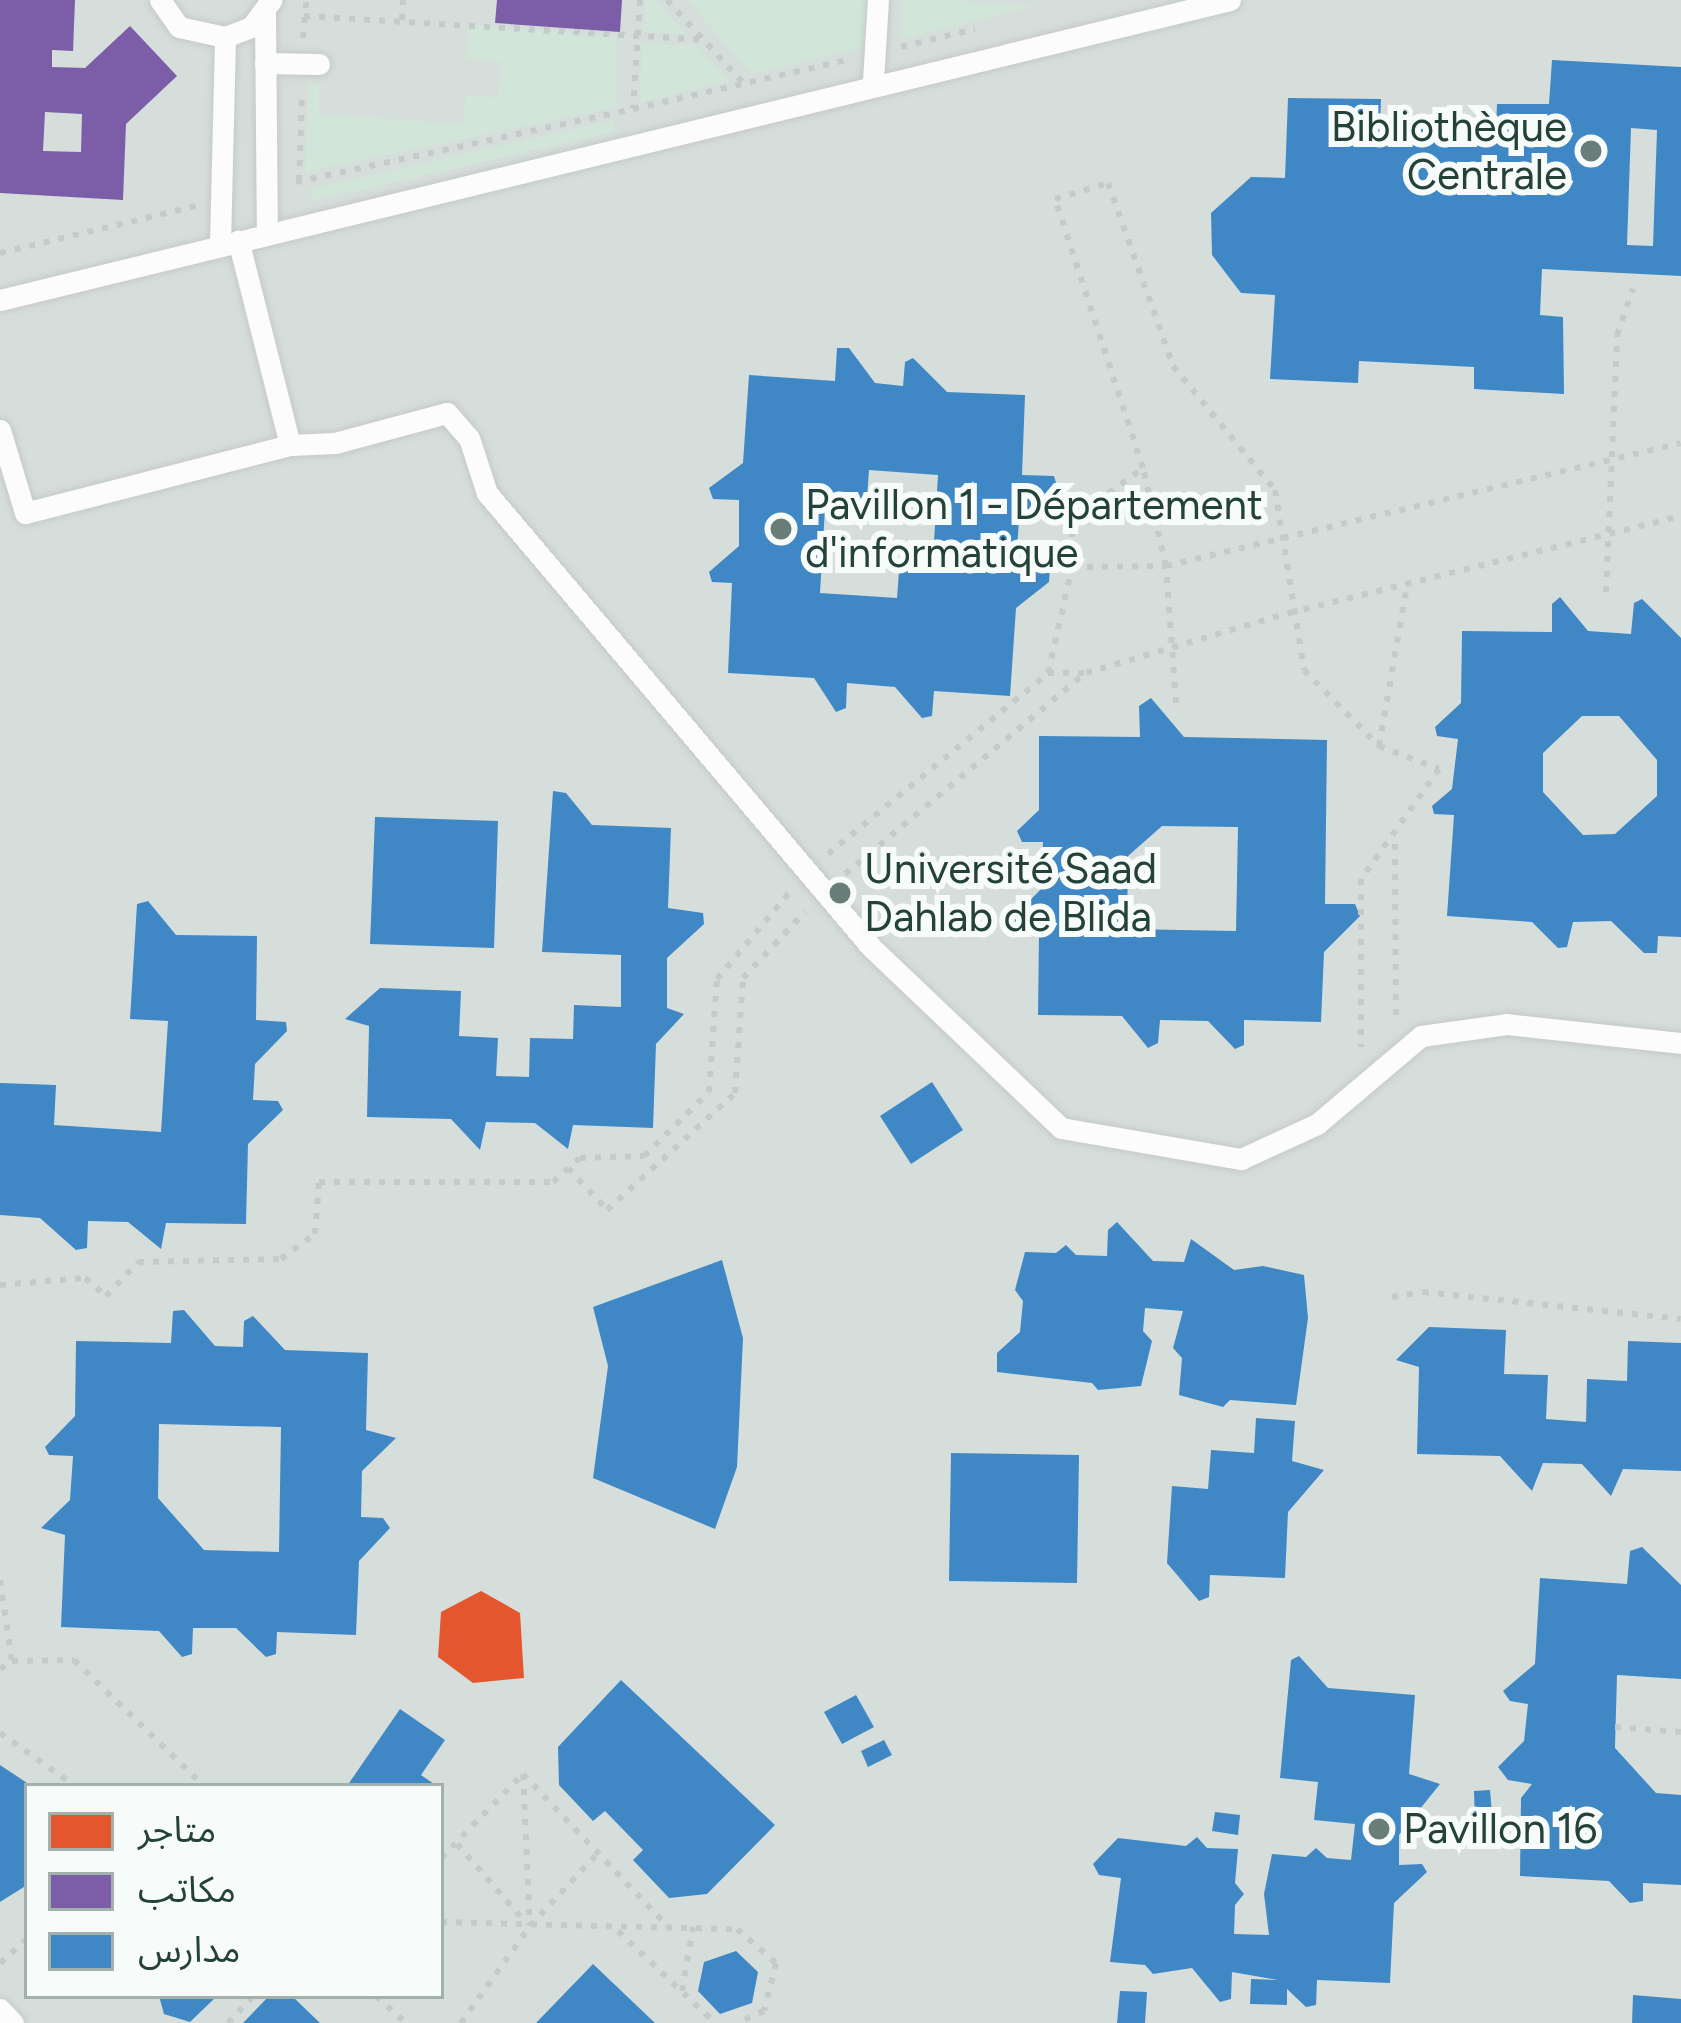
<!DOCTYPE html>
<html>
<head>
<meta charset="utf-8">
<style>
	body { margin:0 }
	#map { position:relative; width:1681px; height:2023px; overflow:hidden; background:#e8edeb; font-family:Figtree,"Noto Sans Arabic",sans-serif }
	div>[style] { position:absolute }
	.built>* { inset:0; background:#d6dedb }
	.green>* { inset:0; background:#d1e6d8 }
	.shops>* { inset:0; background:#e4572e }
	.offices>* { inset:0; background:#7b5ea7 }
	.schools>* { inset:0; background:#3f88c5 }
	.path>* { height:6px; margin-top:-3px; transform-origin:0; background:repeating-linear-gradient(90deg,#c3ccca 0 6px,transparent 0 15px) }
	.roads { filter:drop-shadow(0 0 3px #c5cac8) drop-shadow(0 0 3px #c5cac8) }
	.service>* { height:21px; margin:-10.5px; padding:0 10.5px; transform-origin:10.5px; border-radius:10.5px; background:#fcfcfc }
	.dots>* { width:33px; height:33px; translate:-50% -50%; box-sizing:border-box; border:6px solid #f7fbf9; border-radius:50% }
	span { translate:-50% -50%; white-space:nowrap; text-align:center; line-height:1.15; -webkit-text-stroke:12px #f7fbf9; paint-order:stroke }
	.poi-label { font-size:42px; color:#24423a }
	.right { translate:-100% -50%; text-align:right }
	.left { translate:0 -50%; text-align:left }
	.legend { position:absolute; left:24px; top:1783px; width:420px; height:216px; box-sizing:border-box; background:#f7fbf9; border:3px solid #a3b1ad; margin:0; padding:15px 21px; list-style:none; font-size:36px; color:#24423a }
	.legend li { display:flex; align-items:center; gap:24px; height:60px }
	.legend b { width:60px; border:3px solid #a3b1ad }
</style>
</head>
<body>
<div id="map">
	<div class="built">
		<i style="clip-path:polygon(evenodd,0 0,1681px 0,1681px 2023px,0 2023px,0 0,27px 1786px,441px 1786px,441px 1996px,27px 1996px,27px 1786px)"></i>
	</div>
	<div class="green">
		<i style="clip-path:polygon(646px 0,655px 0,686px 34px,643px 32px)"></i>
		<i style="clip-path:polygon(687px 0,867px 0,865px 47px,751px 74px)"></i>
		<i style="clip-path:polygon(903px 0,947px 0,1035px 6px,902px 39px)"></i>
		<i style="clip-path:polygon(468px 25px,617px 37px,616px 107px,305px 172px,309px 84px,319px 85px,319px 114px,463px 124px,466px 95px,498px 98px,501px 62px,467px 59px)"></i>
		<i style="clip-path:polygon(642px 44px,696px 45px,729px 81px,640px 102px)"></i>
		<i style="clip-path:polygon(614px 120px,613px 132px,313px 201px,310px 189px)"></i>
	</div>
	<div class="shops">
		<i style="clip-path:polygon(481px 1591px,520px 1613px,524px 1678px,473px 1683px,438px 1657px,441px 1612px)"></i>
	</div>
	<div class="offices">
		<i style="clip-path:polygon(evenodd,0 0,75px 0,73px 51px,52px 50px,52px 67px,85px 68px,130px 26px,177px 76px,126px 124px,123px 200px,0 193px,0 0,45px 112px,82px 114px,81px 152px,43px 151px,45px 112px)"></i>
		<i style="clip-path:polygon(497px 0,622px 0,620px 32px,495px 23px)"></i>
	</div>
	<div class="schools">
		<i style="clip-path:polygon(evenodd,1552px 60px,1681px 67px,1681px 276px,1542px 269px,1540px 315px,1563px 317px,1564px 394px,1474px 389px,1474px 367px,1359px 361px,1358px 383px,1270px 379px,1275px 295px,1241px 293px,1212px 255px,1211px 213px,1251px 177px,1285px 178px,1288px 98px,1381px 99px,1380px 126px,1496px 129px,1497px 104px,1549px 104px,1552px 60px,1631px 128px,1657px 130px,1653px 246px,1627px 245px,1631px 128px)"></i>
		<i style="clip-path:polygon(evenodd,837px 348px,849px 348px,875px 383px,903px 386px,905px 362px,913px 358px,947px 392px,1025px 395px,1022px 475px,1054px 476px,1057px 486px,1019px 520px,1016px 565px,1050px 567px,1049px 582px,1016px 608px,1010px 696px,934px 691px,932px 716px,922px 718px,895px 687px,847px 683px,846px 708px,836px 712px,814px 678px,728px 673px,732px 583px,712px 582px,709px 572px,739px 546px,739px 500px,713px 499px,709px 488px,743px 463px,749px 375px,835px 381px,837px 348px,869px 470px,938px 475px,933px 559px,900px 557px,897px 598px,820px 593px,825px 509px,866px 512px,869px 470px)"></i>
		<i style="clip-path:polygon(evenodd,1560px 597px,1588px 631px,1631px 634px,1634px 603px,1642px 599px,1681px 638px,1681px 937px,1658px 936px,1657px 953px,1644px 953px,1611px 921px,1573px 922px,1567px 947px,1558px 948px,1532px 922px,1447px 916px,1454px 815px,1434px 814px,1432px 806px,1452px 789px,1458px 739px,1437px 736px,1435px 727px,1461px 703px,1462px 631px,1552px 632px,1552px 604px,1560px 597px,1582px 716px,1619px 716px,1657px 760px,1657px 796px,1615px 834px,1583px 835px,1543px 792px,1543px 753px,1582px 716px)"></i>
		<i style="clip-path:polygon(evenodd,1151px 698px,1184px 737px,1327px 740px,1325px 904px,1355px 904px,1360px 916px,1324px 952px,1321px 1022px,1244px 1020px,1244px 1045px,1235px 1049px,1208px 1021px,1160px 1020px,1158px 1043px,1148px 1048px,1122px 1016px,1038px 1015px,1039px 933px,1014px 933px,1011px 920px,1041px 889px,1043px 842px,1022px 842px,1017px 831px,1039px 810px,1039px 736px,1140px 737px,1139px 706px,1151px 698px,1162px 826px,1238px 827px,1236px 931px,1127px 929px,1128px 856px,1162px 826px)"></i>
		<i style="clip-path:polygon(553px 791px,566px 793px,592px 825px,671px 828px,668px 908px,703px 913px,704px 924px,667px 958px,667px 1008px,684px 1014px,656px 1044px,653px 1128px,573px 1125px,568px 1149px,535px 1123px,486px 1122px,480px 1150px,451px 1119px,367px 1117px,369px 1026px,345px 1019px,380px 988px,461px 991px,459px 1036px,498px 1038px,496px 1076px,529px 1077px,530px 1038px,573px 1039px,574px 1005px,621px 1007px,621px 955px,542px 952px)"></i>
		<i style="clip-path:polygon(375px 817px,498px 821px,494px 948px,370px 944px)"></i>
		<i style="clip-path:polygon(148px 901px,176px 935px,257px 936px,256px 1020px,286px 1022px,287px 1031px,255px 1064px,253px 1100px,278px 1101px,283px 1110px,248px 1144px,246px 1224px,166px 1223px,161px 1249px,128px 1222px,88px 1221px,87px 1248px,76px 1250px,40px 1218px,0 1215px,0 1083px,56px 1085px,54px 1125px,161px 1132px,168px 1021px,130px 1019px,137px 904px)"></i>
		<i style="clip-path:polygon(932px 1082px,963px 1130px,911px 1164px,880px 1116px)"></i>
		<i style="clip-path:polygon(1117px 1222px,1153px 1261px,1184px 1262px,1191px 1239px,1234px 1270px,1263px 1266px,1304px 1275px,1308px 1318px,1296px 1405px,1230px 1400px,1223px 1407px,1179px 1395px,1182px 1358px,1173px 1348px,1183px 1311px,1145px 1308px,1143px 1331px,1152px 1341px,1141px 1386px,1098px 1390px,1092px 1383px,997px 1372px,997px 1353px,1020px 1332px,1023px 1301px,1015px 1290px,1025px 1252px,1056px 1253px,1066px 1245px,1076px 1255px,1107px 1256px,1108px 1230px)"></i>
		<i style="clip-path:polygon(722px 1260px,743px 1338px,737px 1467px,715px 1529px,593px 1478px,608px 1366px,593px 1307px)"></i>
		<i style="clip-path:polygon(evenodd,184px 1310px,215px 1346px,243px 1347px,244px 1321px,253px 1316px,285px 1350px,368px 1353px,366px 1430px,396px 1438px,362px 1471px,361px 1517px,383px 1518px,390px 1528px,359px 1561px,356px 1635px,277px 1632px,276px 1654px,266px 1657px,236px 1628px,193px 1628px,192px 1654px,182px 1657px,159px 1631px,61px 1627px,65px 1535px,41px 1528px,70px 1500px,73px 1456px,49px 1455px,45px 1447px,75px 1416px,76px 1341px,171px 1343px,173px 1311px,184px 1310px,159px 1424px,281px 1427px,279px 1552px,204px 1550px,158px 1498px,159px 1424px)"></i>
		<i style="clip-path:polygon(1429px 1327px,1506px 1330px,1504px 1374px,1548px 1375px,1546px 1419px,1586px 1422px,1587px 1379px,1627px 1381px,1628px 1341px,1681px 1343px,1681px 1471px,1623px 1469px,1611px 1496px,1582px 1464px,1543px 1463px,1532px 1491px,1500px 1456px,1417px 1454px,1419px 1367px,1396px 1360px)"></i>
		<i style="clip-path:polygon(1256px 1418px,1295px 1421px,1292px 1461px,1324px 1470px,1288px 1512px,1285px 1578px,1210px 1575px,1209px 1597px,1199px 1601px,1167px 1563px,1172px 1486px,1208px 1489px,1211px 1450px,1254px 1453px)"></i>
		<i style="clip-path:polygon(951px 1453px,1079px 1455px,1077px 1583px,949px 1581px)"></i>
		<i style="clip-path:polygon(1642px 1547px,1681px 1585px,1681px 1679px,1617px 1675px,1615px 1748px,1656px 1793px,1681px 1795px,1681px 1885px,1643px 1883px,1643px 1901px,1630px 1903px,1609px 1881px,1520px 1876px,1521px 1798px,1532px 1784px,1508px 1780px,1498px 1767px,1524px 1741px,1528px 1704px,1510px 1701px,1503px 1691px,1535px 1664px,1540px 1578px,1627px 1584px,1630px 1551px)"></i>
		<i style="clip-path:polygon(1299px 1656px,1328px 1688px,1415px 1695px,1409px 1774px,1440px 1784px,1399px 1835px,1399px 1865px,1422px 1864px,1427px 1872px,1394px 1903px,1390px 1983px,1317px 1980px,1316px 2005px,1306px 2007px,1287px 1989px,1287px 2005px,1250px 2004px,1251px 1979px,1278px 1980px,1232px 1972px,1231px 1999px,1220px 2002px,1192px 1968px,1153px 1974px,1145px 1965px,1110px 1962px,1121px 1878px,1099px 1875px,1093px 1864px,1118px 1838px,1186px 1846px,1197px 1837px,1207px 1848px,1238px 1849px,1235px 1883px,1244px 1894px,1235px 1905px,1234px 1934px,1269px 1935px,1264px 1894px,1272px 1854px,1306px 1857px,1316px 1848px,1327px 1858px,1351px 1860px,1355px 1824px,1314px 1820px,1318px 1782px,1280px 1778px,1291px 1660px)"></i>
		<i style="clip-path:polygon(621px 1680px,775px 1825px,707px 1894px,669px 1898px,633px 1860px,643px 1850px,605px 1811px,593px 1821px,559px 1785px,558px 1747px)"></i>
		<i style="clip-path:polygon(856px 1695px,874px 1727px,842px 1744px,824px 1712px)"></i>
		<i style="clip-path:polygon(400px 1709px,445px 1740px,421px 1775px,437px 1786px,347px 1786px)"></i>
		<i style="clip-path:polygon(884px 1740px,892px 1755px,868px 1767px,861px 1751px)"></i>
		<i style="clip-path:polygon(0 1765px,27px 1783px,27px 1885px,0 1902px)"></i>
		<i style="clip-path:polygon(1490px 1790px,1493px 1825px,1475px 1826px,1474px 1791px)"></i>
		<i style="clip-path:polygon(1215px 1812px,1240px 1815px,1238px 1835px,1212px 1831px)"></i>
		<i style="clip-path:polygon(736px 1951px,758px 1972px,752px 2003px,720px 2014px,698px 1991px,704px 1962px)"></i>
		<i style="clip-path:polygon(593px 1964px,655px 2023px,536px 2023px)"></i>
		<i style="clip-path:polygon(1120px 1991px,1147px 1992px,1145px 2023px,1117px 2023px)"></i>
		<i style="clip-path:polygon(1633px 1995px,1681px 1999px,1681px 2023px,1632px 2023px)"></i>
		<i style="clip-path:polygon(159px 1996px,217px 1996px,190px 2022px,164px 2014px)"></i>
		<i style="clip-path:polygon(269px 1996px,292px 1996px,320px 2023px,243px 2023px)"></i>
	</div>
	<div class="path">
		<i style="left:640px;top:0;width:109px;rotate:93.7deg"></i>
		<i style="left:633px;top:109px;width:220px;rotate:-12.9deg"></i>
		<i style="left:667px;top:0;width:114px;rotate:47.5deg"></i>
		<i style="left:304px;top:16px;width:401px;rotate:3.4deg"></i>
		<i style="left:402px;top:20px;width:20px;rotate:-87deg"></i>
		<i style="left:303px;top:38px;width:38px;rotate:-85deg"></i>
		<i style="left:901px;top:47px;width:76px;rotate:-13.7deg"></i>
		<i style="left:299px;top:181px;width:88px;rotate:-88deg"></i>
		<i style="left:296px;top:182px;width:345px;rotate:-12.2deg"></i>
		<i style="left:0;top:253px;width:202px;rotate:-13.5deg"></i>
		<i style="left:1072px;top:567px;width:48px;rotate:-90deg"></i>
		<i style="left:1072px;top:519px;width:86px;rotate:-35.5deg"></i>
		<i style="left:1606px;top:592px;width:257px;rotate:-87.5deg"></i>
		<i style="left:1617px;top:335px;width:49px;rotate:-70.8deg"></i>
		<i style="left:1048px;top:673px;width:109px;rotate:-77.2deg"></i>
		<i style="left:1072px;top:567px;width:94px;rotate:-0.6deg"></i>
		<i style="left:1166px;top:566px;width:529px;rotate:-13.43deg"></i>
		<i style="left:1176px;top:703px;width:137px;rotate:-94.2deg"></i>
		<i style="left:1166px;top:566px;width:101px;rotate:-103.2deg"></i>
		<i style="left:1143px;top:468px;width:283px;rotate:-108.1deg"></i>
		<i style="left:1055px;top:199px;width:55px;rotate:-16.8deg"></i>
		<i style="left:1108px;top:183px;width:194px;rotate:70.4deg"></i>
		<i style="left:1173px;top:366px;width:161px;rotate:50.6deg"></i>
		<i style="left:1275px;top:490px;width:182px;rotate:80.8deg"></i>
		<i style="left:1304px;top:670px;width:107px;rotate:45.4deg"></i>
		<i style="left:1379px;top:746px;width:64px;rotate:21deg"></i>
		<i style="left:1439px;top:769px;width:135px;rotate:125.3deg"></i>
		<i style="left:1361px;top:879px;width:168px;rotate:90deg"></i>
		<i style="left:1379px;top:746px;width:163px;rotate:-80.1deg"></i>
		<i style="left:1395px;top:844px;width:179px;rotate:89.7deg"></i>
		<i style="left:828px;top:854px;width:285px;rotate:-39.4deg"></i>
		<i style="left:1048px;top:673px;width:38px"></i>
		<i style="left:1086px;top:673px;width:212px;rotate:-16.5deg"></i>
		<i style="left:1289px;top:613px;width:404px;rotate:-13.9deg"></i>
		<i style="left:845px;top:874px;width:310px;rotate:-39.9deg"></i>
		<i style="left:568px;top:1168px;width:57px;rotate:47.1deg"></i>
		<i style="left:607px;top:1210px;width:173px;rotate:-42.4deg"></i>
		<i style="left:735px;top:1093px;width:115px;rotate:-86deg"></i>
		<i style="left:743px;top:978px;width:91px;rotate:-46.8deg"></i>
		<i style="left:0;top:1285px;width:85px;rotate:-4.7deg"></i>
		<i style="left:85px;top:1278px;width:28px;rotate:41deg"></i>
		<i style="left:106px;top:1296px;width:47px;rotate:-46.7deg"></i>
		<i style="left:138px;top:1262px;width:143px;rotate:-1.2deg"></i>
		<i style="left:281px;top:1259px;width:42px;rotate:-36.3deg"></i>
		<i style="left:315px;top:1234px;width:52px;rotate:-85.6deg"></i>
		<i style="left:319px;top:1182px;width:234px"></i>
		<i style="left:553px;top:1182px;width:36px;rotate:-42deg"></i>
		<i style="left:580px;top:1158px;width:64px;rotate:-1.8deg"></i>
		<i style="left:644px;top:1156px;width:91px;rotate:-44.6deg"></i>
		<i style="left:709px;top:1092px;width:113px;rotate:-86deg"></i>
		<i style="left:717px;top:979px;width:112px;rotate:-50.1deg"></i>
		<i style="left:1392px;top:1297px;width:31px;rotate:-9deg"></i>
		<i style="left:1423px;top:1292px;width:259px;rotate:6deg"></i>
		<i style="left:0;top:1580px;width:82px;rotate:81.6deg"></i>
		<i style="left:0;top:1669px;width:14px;rotate:-34deg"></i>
		<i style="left:12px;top:1661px;width:62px;rotate:-0.9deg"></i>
		<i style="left:74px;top:1660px;width:181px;rotate:44.1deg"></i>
		<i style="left:1615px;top:1727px;width:66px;rotate:4.3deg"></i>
		<i style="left:0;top:1733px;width:92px;rotate:35.2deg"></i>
		<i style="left:523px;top:1774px;width:152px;rotate:87.4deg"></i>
		<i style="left:457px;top:1844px;width:106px;rotate:48.8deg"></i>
		<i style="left:441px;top:1858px;width:117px;rotate:-45.7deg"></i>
		<i style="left:523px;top:1774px;width:212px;rotate:46.5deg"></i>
		<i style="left:441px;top:1922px;width:296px;rotate:1.4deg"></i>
		<i style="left:737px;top:1929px;width:52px;rotate:41.1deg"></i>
		<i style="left:776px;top:1963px;width:49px;rotate:104deg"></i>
		<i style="left:764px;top:2011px;width:30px;rotate:156deg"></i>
		<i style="left:618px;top:1931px;width:134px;rotate:43.5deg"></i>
		<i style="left:0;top:1963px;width:36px;rotate:-42deg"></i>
		<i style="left:682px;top:1991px;width:65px;rotate:-80.2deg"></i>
		<i style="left:376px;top:1996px;width:40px;rotate:42deg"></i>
		<i style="left:228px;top:2023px;width:37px;rotate:-47deg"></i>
		<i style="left:461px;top:2023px;width:119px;rotate:-54.6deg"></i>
		<i style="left:530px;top:1926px;width:97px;rotate:-47.1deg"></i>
	</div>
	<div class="roads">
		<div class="service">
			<i style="left:160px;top:0;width:33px;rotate:55deg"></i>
			<i style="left:179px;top:27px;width:47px;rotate:12.3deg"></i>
			<i style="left:225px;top:37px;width:28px;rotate:-21deg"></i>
			<i style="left:251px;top:27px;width:34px;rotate:-53deg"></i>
			<i style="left:265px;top:14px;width:218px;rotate:89.5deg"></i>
			<i style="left:265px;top:63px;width:54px;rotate:1.1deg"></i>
			<i style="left:873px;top:81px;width:81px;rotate:-86.5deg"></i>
			<i style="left:220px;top:244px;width:207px;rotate:-88.6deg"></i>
			<i style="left:0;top:300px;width:1266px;rotate:-13.71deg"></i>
			<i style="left:0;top:430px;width:87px;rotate:73.2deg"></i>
			<i style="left:25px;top:513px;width:274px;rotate:-14.4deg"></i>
			<i style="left:290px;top:445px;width:211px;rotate:-104.2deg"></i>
			<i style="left:290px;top:445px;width:45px;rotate:-2.5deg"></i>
			<i style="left:335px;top:443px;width:116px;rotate:-15deg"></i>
			<i style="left:447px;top:413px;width:33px;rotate:49deg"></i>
			<i style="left:469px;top:438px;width:58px;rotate:71.9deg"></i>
			<i style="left:487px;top:493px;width:595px;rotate:49.77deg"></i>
			<i style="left:871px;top:947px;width:262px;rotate:43.6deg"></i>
			<i style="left:1061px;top:1128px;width:183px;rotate:9.8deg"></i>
			<i style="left:1241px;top:1159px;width:84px;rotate:-24.7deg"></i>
			<i style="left:1317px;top:1124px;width:136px;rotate:-40.2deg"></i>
			<i style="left:1421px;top:1036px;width:86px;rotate:-8deg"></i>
			<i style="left:1506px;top:1024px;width:176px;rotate:6.2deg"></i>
			<i style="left:0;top:2009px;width:19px;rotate:47deg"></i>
		</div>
	</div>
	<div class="dots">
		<i style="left:1591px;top:151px;background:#697e78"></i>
		<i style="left:781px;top:529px;background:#697e78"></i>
		<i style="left:840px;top:893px;background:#697e78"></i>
		<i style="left:1379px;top:1829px;background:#697e78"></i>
	</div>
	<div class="poi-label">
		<span class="right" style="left:1567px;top:151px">Bibliothèque<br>Centrale</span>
		<span class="left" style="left:805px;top:529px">Pavillon 1 - Département<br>d'informatique</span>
		<span class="left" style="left:864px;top:893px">Université Saad<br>Dahlab de Blida</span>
		<span class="left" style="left:1403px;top:1829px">Pavillon 16</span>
	</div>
	<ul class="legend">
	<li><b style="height:33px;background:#e4572e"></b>متاجر</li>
	<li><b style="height:33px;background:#7b5ea7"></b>مكاتب</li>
	<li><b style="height:33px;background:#3f88c5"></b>مدارس</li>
	</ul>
</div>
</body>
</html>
